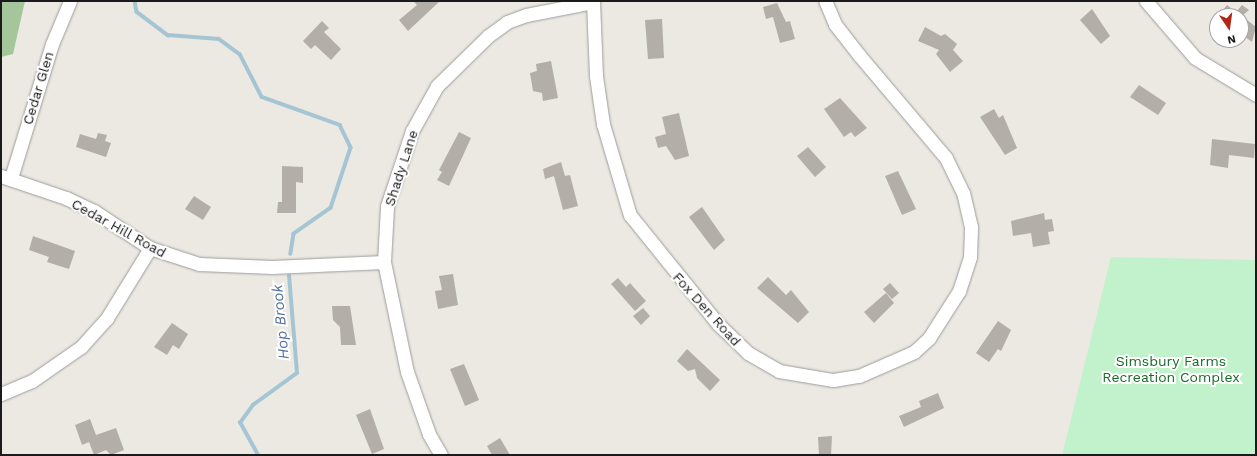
<!DOCTYPE html>
<html>
<head>
<meta charset="utf-8">
<style>
	body { margin:0 }
	#map { position:relative; width:1257px; height:456px; overflow:hidden; background:#ebe9e1; font-family:"Work Sans",sans-serif }
	div>[style] { position:absolute }
	.forest>* { inset:0; background:#a3c69a }
	.park>* { inset:0; background:#c2f2cb }
	.stream>* { height:3.5px; margin:-1.75px; padding:0 1.75px; transform-origin:1.75px; border-radius:1.75px; background:#a6c5d4 }
	.building>* { inset:0; background:#b4aea8 }
	.roads { filter:drop-shadow(0 0 1px #9c9c9c) drop-shadow(0 0 1px #9c9c9c) }
	.minor>* { height:13px; margin:-6.5px; padding:0 6.5px; transform-origin:6.5px; border-radius:6.5px; background:#fff }
	span { translate:-50% -50%; white-space:nowrap; text-align:center; line-height:1.15; -webkit-text-stroke:4px #fff; paint-order:stroke }
	.street-label { font-size:14px; color:#1b1b1b }
	.park-label { font-size:14px; color:#176b27 }
	.water-label { font-size:15px; color:#53719e; font-style:italic }
	.frame { position:absolute; inset:0; border:2px solid #1b1b1b; pointer-events:none }
	.north { position:absolute; left:1209px; top:8px; width:40px; height:40px; box-sizing:border-box; background:#fff; border:1px solid #a4a4a4; border-radius:50%; rotate:167deg; font-size:11px; font-weight:700; line-height:16px; text-align:center; color:#1b1b1b }
	.north::after { content:''; display:block; margin:auto; width:14px; height:18px; background:#b02716; clip-path:polygon(50% 0,100% 100%,50% 72%,0 100%) }
</style>
</head>
<body>
<div id="map">
	<div class="forest">
		<i style="clip-path:polygon(1px 1px,25px 1px,13px 54px,1px 57px)"></i>
	</div>
	<div class="park">
		<i style="clip-path:polygon(1111px 257px,1256px 260px,1256px 455px,1062px 455px)"></i>
	</div>
	<div class="stream">
		<i style="left:135px;top:1px;width:11px;rotate:80deg"></i>
		<i style="left:137px;top:12px;width:39px;rotate:37deg"></i>
		<i style="left:168px;top:35px;width:51px;rotate:4.5deg"></i>
		<i style="left:219px;top:39px;width:26px;rotate:36deg"></i>
		<i style="left:240px;top:54px;width:48px;rotate:62.9deg"></i>
		<i style="left:262px;top:97px;width:83px;rotate:19.7deg"></i>
		<i style="left:340px;top:125px;width:25px;rotate:64deg"></i>
		<i style="left:351px;top:148px;width:63px;rotate:108.4deg"></i>
		<i style="left:331px;top:208px;width:45px;rotate:144.9deg"></i>
		<i style="left:294px;top:234px;width:20px;rotate:99deg"></i>
		<i style="left:258px;top:455px;width:37px;rotate:-119deg"></i>
		<i style="left:240px;top:423px;width:22px;rotate:-54deg"></i>
		<i style="left:253px;top:405px;width:54px;rotate:-36deg"></i>
		<i style="left:297px;top:373px;width:97px;rotate:-94.7deg"></i>
	</div>
	<div class="building">
		<i style="clip-path:polygon(413px 1px,440px 1px,408px 31px,399px 20px,417px 5px)"></i>
		<i style="clip-path:polygon(777px 3px,786px 22px,790px 21px,795px 39px,780px 43px,773px 17px,766px 19px,763px 7px)"></i>
		<i style="clip-path:polygon(1227px 5px,1236px 12px,1242px 5px,1249px 10px,1242px 16px,1256px 27px,1252px 42px,1241px 34px,1241px 16px,1218px 16px)"></i>
		<i style="clip-path:polygon(1092px 9px,1110px 36px,1101px 44px,1080px 20px)"></i>
		<i style="clip-path:polygon(662px 19px,664px 58px,648px 59px,645px 20px)"></i>
		<i style="clip-path:polygon(322px 21px,329px 28px,324px 32px,341px 49px,331px 60px,315px 45px,311px 49px,303px 41px)"></i>
		<i style="clip-path:polygon(925px 27px,941px 36px,945px 34px,957px 44px,953px 50px,963px 61px,950px 72px,936px 54px,939px 50px,918px 41px)"></i>
		<i style="clip-path:polygon(551px 61px,558px 98px,543px 101px,542px 93px,533px 91px,530px 73px,537px 71px,536px 64px)"></i>
		<i style="clip-path:polygon(1139px 85px,1166px 103px,1158px 115px,1130px 97px)"></i>
		<i style="clip-path:polygon(840px 98px,867px 128px,855px 137px,851px 132px,844px 137px,824px 109px)"></i>
		<i style="clip-path:polygon(994px 109px,999px 118px,1003px 115px,1017px 148px,1005px 155px,980px 117px)"></i>
		<i style="clip-path:polygon(679px 113px,689px 156px,675px 160px,666px 146px,658px 148px,655px 137px,666px 134px,662px 117px)"></i>
		<i style="clip-path:polygon(459px 132px,471px 138px,449px 186px,437px 180px,442px 172px,439px 170px)"></i>
		<i style="clip-path:polygon(98px 133px,107px 135px,105px 141px,111px 143px,106px 157px,76px 147px,80px 134px,96px 139px)"></i>
		<i style="clip-path:polygon(1212px 139px,1255px 144px,1254px 158px,1229px 155px,1228px 168px,1210px 165px)"></i>
		<i style="clip-path:polygon(808px 147px,826px 167px,815px 177px,797px 156px)"></i>
		<i style="clip-path:polygon(561px 162px,565px 176px,570px 175px,578px 206px,563px 210px,554px 176px,545px 179px,543px 169px)"></i>
		<i style="clip-path:polygon(282px 166px,303px 167px,303px 183px,296px 182px,296px 213px,277px 213px,278px 202px,282px 202px)"></i>
		<i style="clip-path:polygon(898px 171px,916px 209px,902px 215px,885px 176px)"></i>
		<i style="clip-path:polygon(194px 196px,211px 207px,203px 220px,185px 209px)"></i>
		<i style="clip-path:polygon(702px 207px,725px 240px,714px 250px,689px 217px)"></i>
		<i style="clip-path:polygon(1044px 213px,1045px 220px,1052px 219px,1054px 231px,1048px 232px,1050px 244px,1033px 247px,1031px 233px,1013px 236px,1011px 221px)"></i>
		<i style="clip-path:polygon(33px 236px,75px 251px,69px 269px,47px 262px,49px 257px,29px 250px)"></i>
		<i style="clip-path:polygon(453px 274px,458px 305px,438px 309px,435px 291px,442px 290px,439px 276px)"></i>
		<i style="clip-path:polygon(768px 277px,786px 295px,791px 290px,809px 312px,798px 323px,757px 288px)"></i>
		<i style="clip-path:polygon(618px 278px,626px 287px,630px 283px,646px 301px,635px 311px,611px 284px)"></i>
		<i style="clip-path:polygon(890px 283px,899px 293px,892px 299px,883px 289px)"></i>
		<i style="clip-path:polygon(886px 293px,894px 303px,874px 323px,864px 312px)"></i>
		<i style="clip-path:polygon(332px 306px,350px 306px,356px 345px,341px 345px,340px 327px,333px 320px)"></i>
		<i style="clip-path:polygon(643px 308px,650px 316px,641px 325px,633px 316px)"></i>
		<i style="clip-path:polygon(998px 321px,1011px 330px,1001px 351px,998px 349px,989px 362px,976px 353px)"></i>
		<i style="clip-path:polygon(172px 323px,188px 334px,179px 349px,173px 345px,167px 355px,154px 347px)"></i>
		<i style="clip-path:polygon(687px 349px,720px 380px,710px 391px,697px 378px,695px 369px,688px 371px,677px 361px)"></i>
		<i style="clip-path:polygon(464px 364px,479px 400px,465px 406px,450px 369px)"></i>
		<i style="clip-path:polygon(938px 393px,944px 408px,904px 427px,899px 416px,921px 407px,919px 401px)"></i>
		<i style="clip-path:polygon(370px 409px,384px 449px,372px 454px,356px 415px)"></i>
		<i style="clip-path:polygon(90px 419px,96px 435px,116px 428px,124px 450px,111px 455px,106px 450px,94px 455px,89px 442px,82px 445px,75px 425px)"></i>
		<i style="clip-path:polygon(832px 436px,831px 455px,819px 455px,818px 437px)"></i>
		<i style="clip-path:polygon(500px 438px,510px 455px,492px 455px,487px 446px)"></i>
	</div>
	<div class="roads">
		<div class="minor">
			<i style="left:593px;top:1px;width:75px;rotate:87.7deg"></i>
			<i style="left:596px;top:76px;width:49px;rotate:81.7deg"></i>
			<i style="left:603px;top:124px;width:95px;rotate:73.5deg"></i>
			<i style="left:630px;top:215px;width:140px;rotate:51.1deg"></i>
			<i style="left:718px;top:324px;width:42px;rotate:44deg"></i>
			<i style="left:748px;top:353px;width:36px;rotate:30deg"></i>
			<i style="left:779px;top:371px;width:55px;rotate:9.5deg"></i>
			<i style="left:833px;top:380px;width:26px;rotate:-9deg"></i>
			<i style="left:859px;top:376px;width:60px;rotate:-23.6deg"></i>
			<i style="left:914px;top:352px;width:21px;rotate:-43deg"></i>
			<i style="left:929px;top:338px;width:56px;rotate:-57.4deg"></i>
			<i style="left:959px;top:291px;width:36px;rotate:-72deg"></i>
			<i style="left:970px;top:257px;width:30px;rotate:-88deg"></i>
			<i style="left:971px;top:227px;width:35px;rotate:-103deg"></i>
			<i style="left:963px;top:193px;width:39px;rotate:-116deg"></i>
			<i style="left:946px;top:158px;width:135px;rotate:-130.2deg"></i>
			<i style="left:859px;top:55px;width:39px;rotate:-128deg"></i>
			<i style="left:835px;top:24px;width:25px;rotate:-113deg"></i>
			<i style="left:1146px;top:1px;width:75px;rotate:49.3deg"></i>
			<i style="left:1195px;top:58px;width:71px;rotate:31.2deg"></i>
			<i style="left:1px;top:176px;width:69px;rotate:18.7deg"></i>
			<i style="left:66px;top:198px;width:31px;rotate:25deg"></i>
			<i style="left:94px;top:211px;width:67px;rotate:33.5deg"></i>
			<i style="left:150px;top:248px;width:52px;rotate:18.1deg"></i>
			<i style="left:199px;top:264px;width:73px;rotate:2.4deg"></i>
			<i style="left:272px;top:267px;width:112px;rotate:-2.6deg"></i>
			<i style="left:11px;top:178px;width:140px;rotate:-73deg"></i>
			<i style="left:52px;top:44px;width:47px;rotate:-67.3deg"></i>
			<i style="left:1px;top:394px;width:34px;rotate:-23deg"></i>
			<i style="left:32px;top:381px;width:60px;rotate:-34.8deg"></i>
			<i style="left:81px;top:347px;width:39px;rotate:-48deg"></i>
			<i style="left:107px;top:318px;width:82px;rotate:-58.4deg"></i>
			<i style="left:441px;top:455px;width:24px;rotate:-120deg"></i>
			<i style="left:429px;top:434px;width:66px;rotate:-109.5deg"></i>
			<i style="left:407px;top:372px;width:112px;rotate:-101.8deg"></i>
			<i style="left:384px;top:262px;width:56px;rotate:-86.9deg"></i>
			<i style="left:387px;top:206px;width:79px;rotate:-71.6deg"></i>
			<i style="left:412px;top:131px;width:51px;rotate:-60.9deg"></i>
			<i style="left:437px;top:86px;width:71px;rotate:-44.4deg"></i>
			<i style="left:488px;top:36px;width:24px;rotate:-36deg"></i>
			<i style="left:507px;top:22px;width:20px;rotate:-20deg"></i>
			<i style="left:526px;top:15px;width:68px;rotate:-11deg"></i>
		</div>
	</div>
	<div class="street-label">
		<span style="left:38px;top:88px;rotate:-73deg">Cedar Glen</span>
		<span style="left:401px;top:168px;rotate:-72deg">Shady Lane</span>
		<span style="left:119px;top:228px;rotate:29deg">Cedar Hill Road</span>
		<span style="left:707px;top:309px;rotate:48deg">Fox Den Road</span>
	</div>
	<div class="park-label">
		<span style="left:1171px;top:369px">Simsbury Farms<br>Recreation Complex</span>
	</div>
	<div class="water-label">
		<span style="left:281px;top:322px;rotate:-95deg">Hop Brook</span>
	</div>
	<div class="frame"></div>
	<div class="north">N</div>
</div>
</body>
</html>
